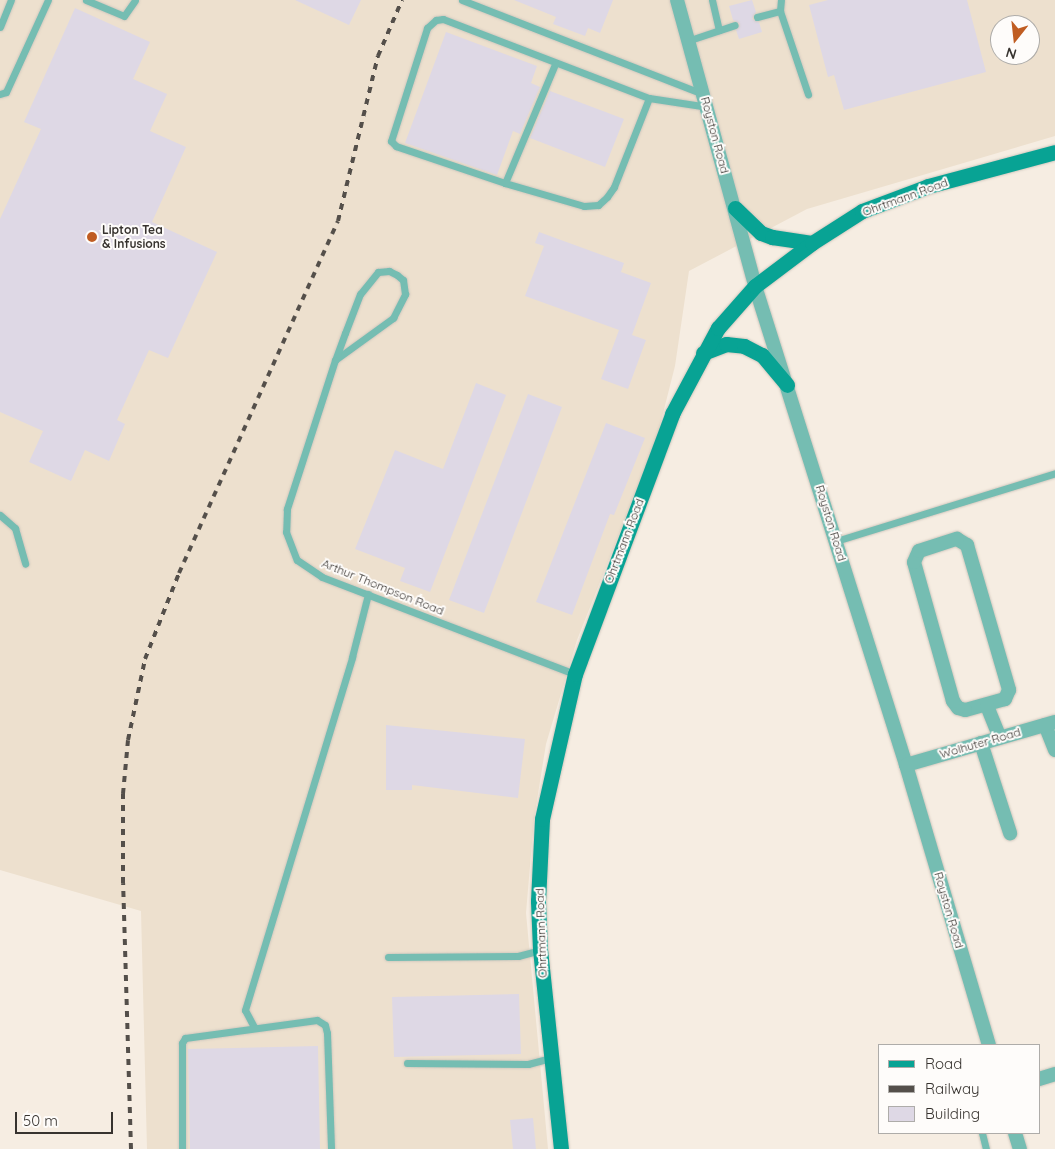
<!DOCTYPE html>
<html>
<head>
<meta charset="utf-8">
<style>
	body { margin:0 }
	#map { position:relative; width:1055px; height:1149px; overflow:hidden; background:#f6ede2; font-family:Quicksand,sans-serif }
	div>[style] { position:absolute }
	.built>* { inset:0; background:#ede0ce }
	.building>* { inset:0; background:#ded8e5 }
	.roads { filter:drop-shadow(0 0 1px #d0c8be) drop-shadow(0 0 1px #d0c8be) }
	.service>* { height:7px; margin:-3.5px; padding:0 3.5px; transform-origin:3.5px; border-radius:3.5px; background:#75bdb2 }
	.minor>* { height:14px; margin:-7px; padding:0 7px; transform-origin:7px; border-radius:7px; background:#75bdb2 }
	.secondary>* { height:15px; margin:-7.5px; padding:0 7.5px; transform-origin:7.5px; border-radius:7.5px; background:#08a394 }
	.rail>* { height:4px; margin-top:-2px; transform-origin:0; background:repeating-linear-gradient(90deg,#544f4a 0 6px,transparent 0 12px) }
	.dots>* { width:14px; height:14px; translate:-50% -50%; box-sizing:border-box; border:2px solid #fefcfa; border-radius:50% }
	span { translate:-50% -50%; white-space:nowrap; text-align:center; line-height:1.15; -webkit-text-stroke:4px #fefcfa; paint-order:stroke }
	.street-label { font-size:12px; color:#37332f }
	.poi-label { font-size:12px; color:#37332f; font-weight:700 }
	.left { translate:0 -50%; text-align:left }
	.legend { position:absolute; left:878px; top:1044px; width:162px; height:90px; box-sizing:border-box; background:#fefcfa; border:1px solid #aeaca9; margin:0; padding:6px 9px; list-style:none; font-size:15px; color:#37332f }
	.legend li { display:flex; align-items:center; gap:10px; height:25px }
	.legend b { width:25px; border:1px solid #aeaca9 }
	.north { position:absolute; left:990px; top:15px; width:50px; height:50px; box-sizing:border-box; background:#fefcfa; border:1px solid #aeaca9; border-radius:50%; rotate:196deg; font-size:14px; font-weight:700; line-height:20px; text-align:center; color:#37332f }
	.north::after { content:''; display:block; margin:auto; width:18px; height:22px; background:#c05d22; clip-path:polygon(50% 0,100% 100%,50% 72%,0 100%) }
	.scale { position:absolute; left:15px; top:1112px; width:98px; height:22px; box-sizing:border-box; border:2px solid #37332f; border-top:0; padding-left:6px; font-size:15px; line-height:18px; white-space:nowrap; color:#37332f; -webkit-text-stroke:4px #fefcfa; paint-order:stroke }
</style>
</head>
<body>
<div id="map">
	<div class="built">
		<i style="clip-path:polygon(evenodd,0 0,1055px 0,1055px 136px,807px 209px,689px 271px,675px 366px,656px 441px,577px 640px,546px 744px,534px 819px,526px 913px,548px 1149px,147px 1149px,141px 911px,0 870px,0 0,1000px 25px,1030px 25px,1030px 55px,1000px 55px,1000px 25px)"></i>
	</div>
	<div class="building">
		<i style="clip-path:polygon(295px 0,361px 0,349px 25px)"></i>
		<i style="clip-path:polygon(514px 0,613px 0,600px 33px,588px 28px,585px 36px,553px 24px,556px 17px)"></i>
		<i style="clip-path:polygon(752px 0,756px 12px,752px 19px,759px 22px,762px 32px,739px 39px,736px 30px,740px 24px,733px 20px,729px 6px)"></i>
		<i style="clip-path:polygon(828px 0,967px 0,986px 72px,844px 110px,834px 75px,828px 77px,809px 5px)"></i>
		<i style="clip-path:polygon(75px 8px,150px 42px,133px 79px,167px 94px,150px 131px,186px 147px,152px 222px,217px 252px,168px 358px,149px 350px,117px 420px,125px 424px,109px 461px,85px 450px,71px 481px,29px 462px,43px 431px,0 412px,0 219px,41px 129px,24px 122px)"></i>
		<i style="clip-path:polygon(446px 32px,537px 66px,531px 83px,540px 87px,520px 134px,513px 131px,497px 175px,405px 143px)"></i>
		<i style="clip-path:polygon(550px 91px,624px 119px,605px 167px,530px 138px)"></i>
		<i style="clip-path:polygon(539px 232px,624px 263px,621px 272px,651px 283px,632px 335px,646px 340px,628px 389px,601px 379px,619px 330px,525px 296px,544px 246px,535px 243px)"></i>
		<i style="clip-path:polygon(476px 383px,506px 395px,430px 592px,400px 581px,405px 568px,355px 549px,395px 450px,443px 469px)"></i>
		<i style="clip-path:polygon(528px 394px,562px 407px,484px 613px,449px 600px)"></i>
		<i style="clip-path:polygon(606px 423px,645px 438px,614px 515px,610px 514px,572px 615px,536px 602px)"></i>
		<i style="clip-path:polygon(386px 725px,525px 739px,518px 798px,412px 785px,412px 790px,386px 790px)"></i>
		<i style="clip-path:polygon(519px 994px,521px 1054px,394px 1057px,392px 997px)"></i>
		<i style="clip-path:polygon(318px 1046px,320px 1149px,190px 1149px,188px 1049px)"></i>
		<i style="clip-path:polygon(533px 1118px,536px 1149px,513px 1149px,510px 1120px)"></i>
	</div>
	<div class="roads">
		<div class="service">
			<i style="left:86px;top:0;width:41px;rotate:22.8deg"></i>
			<i style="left:124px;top:16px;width:19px;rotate:-55deg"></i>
			<i style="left:462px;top:0;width:256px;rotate:21.3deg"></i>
			<i style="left:712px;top:0;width:31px;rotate:77deg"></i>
			<i style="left:780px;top:11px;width:11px;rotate:-85deg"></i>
			<i style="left:757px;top:17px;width:24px;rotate:-15deg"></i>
			<i style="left:780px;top:11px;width:88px;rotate:71.4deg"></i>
			<i style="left:443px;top:19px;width:221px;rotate:21deg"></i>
			<i style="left:649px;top:98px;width:96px;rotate:111.5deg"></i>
			<i style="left:614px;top:187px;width:12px;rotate:125deg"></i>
			<i style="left:607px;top:197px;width:12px;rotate:138deg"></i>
			<i style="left:598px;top:205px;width:14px;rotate:176deg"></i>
			<i style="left:584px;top:206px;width:82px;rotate:-163.8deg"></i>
			<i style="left:505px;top:183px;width:115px;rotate:-161.3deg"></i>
			<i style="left:396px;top:146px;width:7px;rotate:-135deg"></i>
			<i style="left:391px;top:141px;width:119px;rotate:-72.3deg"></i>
			<i style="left:427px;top:28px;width:12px;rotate:-42deg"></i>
			<i style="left:436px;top:20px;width:7px;rotate:-8deg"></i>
			<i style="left:0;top:27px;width:29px;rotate:-68deg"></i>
			<i style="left:690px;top:40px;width:47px;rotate:-18.4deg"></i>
			<i style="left:0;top:94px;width:6px;rotate:-18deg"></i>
			<i style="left:6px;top:92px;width:101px;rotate:-65.5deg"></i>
			<i style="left:649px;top:98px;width:60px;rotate:8.7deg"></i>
			<i style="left:505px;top:183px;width:129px;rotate:-67.2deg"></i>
			<i style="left:335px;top:360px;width:72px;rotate:-35.9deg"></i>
			<i style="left:393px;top:318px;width:27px;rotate:-63deg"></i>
			<i style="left:405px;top:294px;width:14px;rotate:-98deg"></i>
			<i style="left:403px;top:280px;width:8px;rotate:-140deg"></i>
			<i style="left:397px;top:275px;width:9px;rotate:-153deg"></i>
			<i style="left:389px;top:271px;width:11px;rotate:175deg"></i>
			<i style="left:378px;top:272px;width:28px;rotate:129deg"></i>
			<i style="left:360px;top:294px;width:42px;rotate:111deg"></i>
			<i style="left:345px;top:333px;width:29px;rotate:110deg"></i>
			<i style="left:335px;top:360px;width:157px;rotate:107.9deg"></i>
			<i style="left:287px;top:509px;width:23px;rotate:92deg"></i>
			<i style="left:286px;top:532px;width:30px;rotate:69deg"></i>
			<i style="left:297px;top:560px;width:30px;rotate:34deg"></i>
			<i style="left:322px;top:577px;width:271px;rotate:21deg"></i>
			<i style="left:0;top:515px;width:20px;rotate:41deg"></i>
			<i style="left:15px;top:528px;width:37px;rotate:74deg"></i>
			<i style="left:836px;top:541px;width:229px;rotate:-17.2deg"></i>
			<i style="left:388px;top:957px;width:130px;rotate:-0.4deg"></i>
			<i style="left:518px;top:956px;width:23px;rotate:-15deg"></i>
			<i style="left:254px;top:1027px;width:19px;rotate:-118deg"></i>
			<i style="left:245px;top:1010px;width:369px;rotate:-73.1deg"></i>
			<i style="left:352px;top:657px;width:65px;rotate:-75.7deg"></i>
			<i style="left:407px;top:1063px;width:121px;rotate:0.5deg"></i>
			<i style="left:528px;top:1064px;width:24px;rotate:-15deg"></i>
			<i style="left:982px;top:1133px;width:16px;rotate:76deg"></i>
			<i style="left:182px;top:1149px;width:106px;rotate:-90deg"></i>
			<i style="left:182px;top:1043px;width:6px;rotate:-59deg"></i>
			<i style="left:185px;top:1038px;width:133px;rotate:-7.8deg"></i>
			<i style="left:317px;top:1020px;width:9px;rotate:32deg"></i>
			<i style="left:325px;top:1025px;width:8px;rotate:76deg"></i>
			<i style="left:327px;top:1033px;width:116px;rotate:88deg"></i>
		</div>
		<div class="minor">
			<i style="left:677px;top:0;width:296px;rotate:74.7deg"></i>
			<i style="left:755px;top:286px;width:502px;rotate:72.5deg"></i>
			<i style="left:906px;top:765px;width:292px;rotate:73.5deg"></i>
			<i style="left:957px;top:539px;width:12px;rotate:31deg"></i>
			<i style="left:967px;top:545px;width:151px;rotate:73.8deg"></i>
			<i style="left:1009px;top:690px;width:10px;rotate:114deg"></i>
			<i style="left:1005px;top:699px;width:41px;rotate:164.6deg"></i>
			<i style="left:965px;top:710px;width:7px;rotate:-164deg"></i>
			<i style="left:958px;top:708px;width:9px;rotate:-126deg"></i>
			<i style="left:953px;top:701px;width:144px;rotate:-105.7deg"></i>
			<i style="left:914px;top:562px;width:12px;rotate:-66deg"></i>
			<i style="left:919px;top:551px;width:40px;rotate:-18deg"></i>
			<i style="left:987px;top:706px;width:32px;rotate:68deg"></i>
			<i style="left:1045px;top:725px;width:27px;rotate:68deg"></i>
			<i style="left:981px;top:743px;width:95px;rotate:72.1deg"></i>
			<i style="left:906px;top:765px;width:155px;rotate:-16.1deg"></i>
			<i style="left:1039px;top:1079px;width:17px;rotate:-17deg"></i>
			<i style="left:1015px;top:1133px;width:17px;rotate:73deg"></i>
		</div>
		<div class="secondary">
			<i style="left:735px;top:208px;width:36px;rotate:44deg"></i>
			<i style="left:761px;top:233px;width:12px;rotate:20deg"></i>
			<i style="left:772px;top:237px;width:40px;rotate:8.5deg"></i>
			<i style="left:703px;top:353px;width:25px;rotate:-21deg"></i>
			<i style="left:726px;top:344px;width:18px;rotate:6deg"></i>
			<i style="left:744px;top:346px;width:20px;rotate:27deg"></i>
			<i style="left:762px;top:355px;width:39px;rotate:50deg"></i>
			<i style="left:561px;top:1149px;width:201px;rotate:-96deg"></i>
			<i style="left:540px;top:949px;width:48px;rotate:-92.4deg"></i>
			<i style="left:538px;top:901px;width:82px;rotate:-87.2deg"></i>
			<i style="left:542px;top:819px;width:149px;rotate:-77.2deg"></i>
			<i style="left:575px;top:674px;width:278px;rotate:-69.5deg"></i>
			<i style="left:672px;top:414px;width:98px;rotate:-61.9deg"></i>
			<i style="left:718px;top:328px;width:56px;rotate:-48.6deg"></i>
			<i style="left:755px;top:286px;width:71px;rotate:-37deg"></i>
			<i style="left:812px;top:243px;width:59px;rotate:-32.6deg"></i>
			<i style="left:862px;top:211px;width:71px;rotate:-20.7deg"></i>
			<i style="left:928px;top:186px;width:131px;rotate:-15deg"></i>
		</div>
	</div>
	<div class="rail">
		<i style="left:131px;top:1149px;width:266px;rotate:-91.7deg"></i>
		<i style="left:123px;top:883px;width:89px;rotate:-90deg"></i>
		<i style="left:123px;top:794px;width:54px;rotate:-84.7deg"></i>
		<i style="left:128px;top:740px;width:83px;rotate:-78.1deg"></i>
		<i style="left:145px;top:659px;width:92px;rotate:-68.4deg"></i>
		<i style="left:179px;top:573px;width:386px;rotate:-65.7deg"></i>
		<i style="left:338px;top:221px;width:170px;rotate:-76.4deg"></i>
		<i style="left:378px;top:56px;width:61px;rotate:-66.8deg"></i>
	</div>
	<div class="dots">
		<i style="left:92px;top:237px;background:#c05d22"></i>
	</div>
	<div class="street-label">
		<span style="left:715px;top:135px;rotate:75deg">Royston Road</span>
		<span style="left:905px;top:197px;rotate:-20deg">Ohrtmann Road</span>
		<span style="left:831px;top:523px;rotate:73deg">Royston Road</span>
		<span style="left:624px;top:541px;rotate:-69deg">Ohrtmann Road</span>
		<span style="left:383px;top:587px;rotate:22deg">Arthur Thompson Road</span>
		<span style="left:980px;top:743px;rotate:-16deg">Wolhuter Road</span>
		<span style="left:949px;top:910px;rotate:74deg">Royston Road</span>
		<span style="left:541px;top:933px;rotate:-92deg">Ohrtmann Road</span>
	</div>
	<div class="poi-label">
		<span class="left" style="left:102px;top:237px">Lipton Tea<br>&amp; Infusions</span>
	</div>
	<ul class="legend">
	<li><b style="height:6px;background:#08a394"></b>Road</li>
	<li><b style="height:6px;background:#544f4a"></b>Railway</li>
	<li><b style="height:14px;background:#ded8e5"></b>Building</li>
	</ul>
	<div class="north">N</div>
	<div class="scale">50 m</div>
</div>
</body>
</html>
